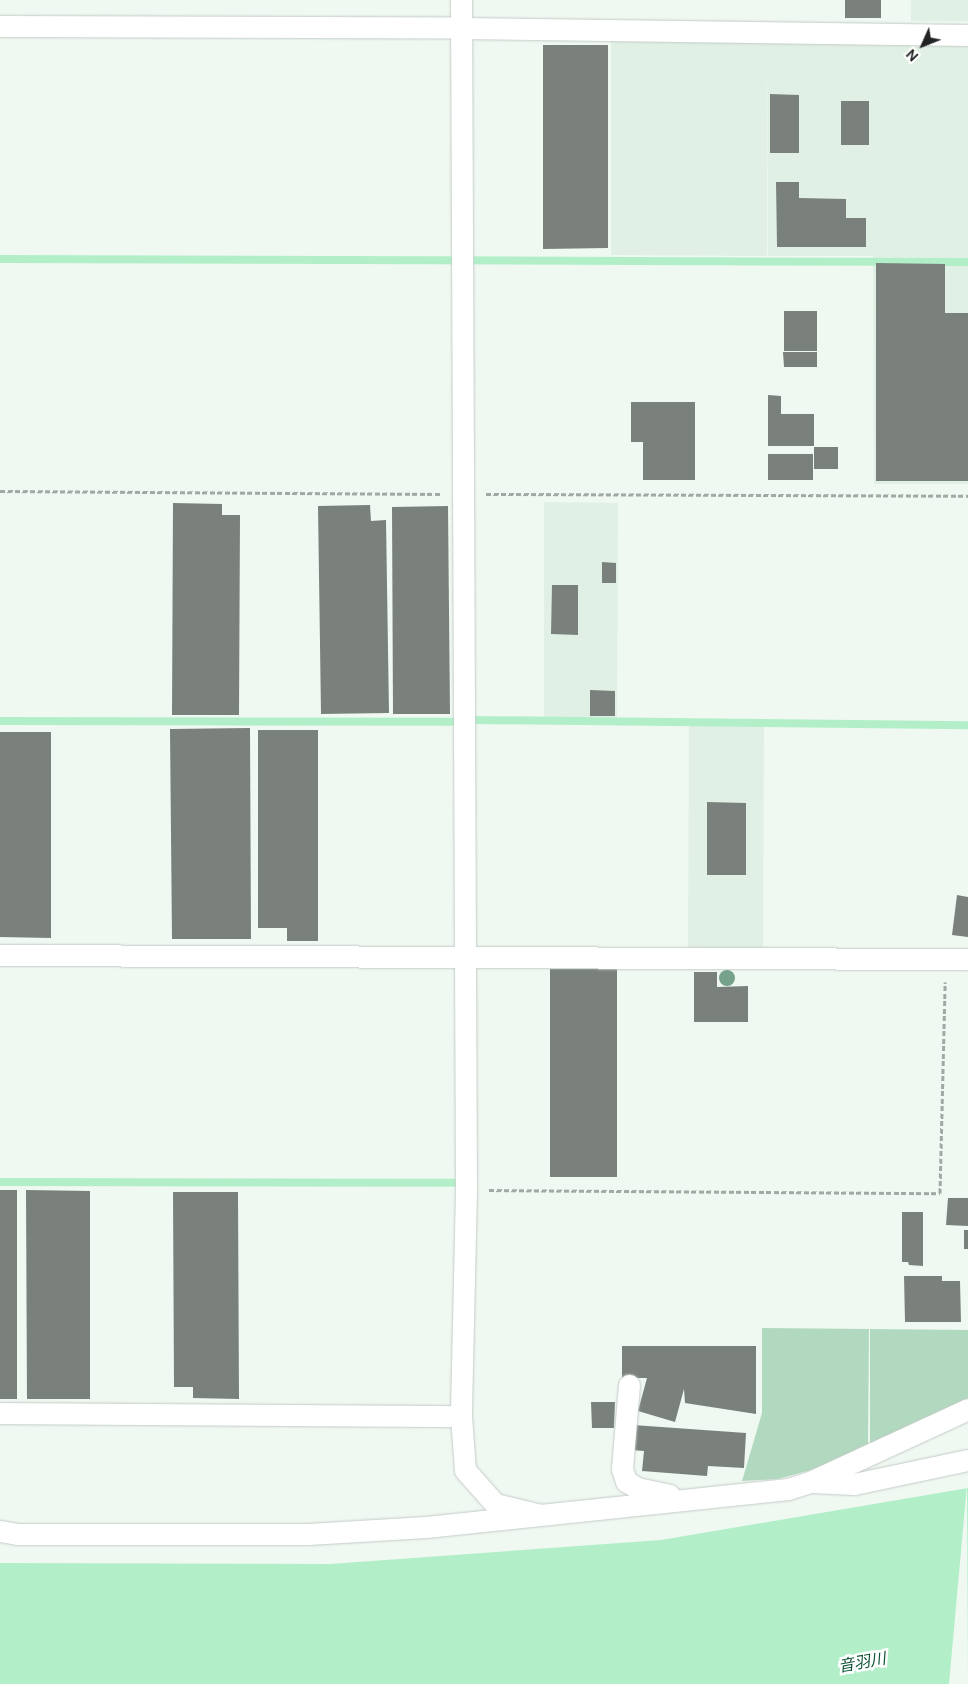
<!DOCTYPE html>
<html>
<head>
<meta charset="utf-8">
<style>
	body { margin:0 }
	#map { position:relative; width:968px; height:1684px; overflow:hidden; background:#f0f8f2; font-family:"DM Sans","Noto Sans JP",sans-serif }
	div>[style] { position:absolute }
	.built>* { inset:0; background:#e0f0e5 }
	.green>* { inset:0; background:#b1d9bf }
	.water>* { inset:0; background:#b2efc9 }
	.pier>* { inset:0; background:#f0f8f2 }
	.stream>* { height:8px; margin:-4px; padding:0 4px; transform-origin:4px; border-radius:4px; background:#b2efc9 }
	.building>* { inset:0; background:#7a817c }
	.path>* { height:3px; margin-top:-1.5px; transform-origin:0; background:repeating-linear-gradient(90deg,#a2a8a3 0 5px,transparent 0 7.5px) }
	.roads { filter:drop-shadow(0 0 1px #c4ccc7) drop-shadow(0 0 1px #c4ccc7) }
	.minor>* { height:21px; margin:-10.5px; padding:0 10.5px; transform-origin:10.5px; border-radius:10.5px; background:#fff }
	.trees>* { width:16px; height:16px; margin:-8px; border-radius:50%; background:#76a18b }
	span { translate:-50% -50%; white-space:nowrap; text-align:center; line-height:1.15; -webkit-text-stroke:5px #fff; paint-order:stroke }
	.water-label { font-size:16px; color:#0e5533; font-style:italic }
	.north { position:absolute; left:898px; top:20px; width:50px; height:50px; -webkit-text-stroke:4px #fff; paint-order:stroke; rotate:226deg; font-size:14px; font-weight:700; line-height:20px; text-align:center; color:#212422 }
	.north::after { content:''; display:block; margin:auto; width:18px; height:22px; background:#212422; clip-path:polygon(50% 0,100% 100%,50% 72%,0 100%) }
</style>
</head>
<body>
<div id="map">
	<div class="built">
		<i style="clip-path:polygon(911px 0,968px 0,968px 21px,911px 21px)"></i>
		<i style="clip-path:polygon(611px 39px,767px 40px,767px 256px,611px 255px)"></i>
		<i style="clip-path:polygon(767px 40px,968px 41px,968px 484px,874px 484px,873px 256px,768px 256px)"></i>
		<i style="clip-path:polygon(544px 502px,618px 503px,617px 719px,544px 718px)"></i>
		<i style="clip-path:polygon(689px 725px,764px 725px,763px 948px,688px 947px)"></i>
	</div>
	<div class="green">
		<i style="clip-path:polygon(762px 1328px,869px 1329px,868px 1447px,833px 1464px,778px 1479px,742px 1481px,762px 1413px)"></i>
		<i style="clip-path:polygon(870px 1329px,968px 1330px,968px 1402px,870px 1446px)"></i>
	</div>
	<div class="water">
		<i style="clip-path:polygon(968px 1488px,968px 1684px,0 1684px,0 1563px,330px 1564px,661px 1540px)"></i>
	</div>
	<div class="pier">
		<i style="clip-path:polygon(967px 1485px,968px 1684px,949px 1684px)"></i>
	</div>
	<div class="stream">
		<i style="left:0;top:259px;width:968px;rotate:0.18deg"></i>
		<i style="left:473px;top:720px;width:495px;rotate:0.6deg"></i>
		<i style="left:0;top:721px;width:453px;rotate:0.1deg"></i>
		<i style="left:0;top:1182px;width:454px;rotate:0.1deg"></i>
	</div>
	<div class="building">
		<i style="clip-path:polygon(845px 0,881px 0,881px 18px,845px 18px)"></i>
		<i style="clip-path:polygon(543px 45px,608px 45px,608px 248px,543px 249px)"></i>
		<i style="clip-path:polygon(770px 94px,799px 95px,799px 153px,770px 153px)"></i>
		<i style="clip-path:polygon(841px 101px,869px 101px,869px 145px,841px 145px)"></i>
		<i style="clip-path:polygon(776px 182px,799px 182px,799px 198px,846px 199px,846px 218px,866px 218px,866px 247px,777px 247px)"></i>
		<i style="clip-path:polygon(876px 263px,945px 264px,945px 313px,968px 313px,968px 481px,876px 481px)"></i>
		<i style="clip-path:polygon(784px 311px,817px 311px,817px 351px,784px 351px)"></i>
		<i style="clip-path:polygon(783px 352px,817px 352px,817px 367px,784px 367px)"></i>
		<i style="clip-path:polygon(768px 395px,781px 396px,781px 414px,814px 414px,814px 446px,768px 446px)"></i>
		<i style="clip-path:polygon(631px 402px,695px 402px,695px 480px,643px 480px,643px 442px,631px 442px)"></i>
		<i style="clip-path:polygon(814px 447px,838px 447px,838px 469px,814px 469px)"></i>
		<i style="clip-path:polygon(768px 454px,813px 454px,813px 480px,768px 480px)"></i>
		<i style="clip-path:polygon(173px 503px,222px 504px,222px 515px,240px 515px,239px 715px,172px 715px)"></i>
		<i style="clip-path:polygon(370px 505px,371px 521px,386px 520px,389px 713px,321px 714px,318px 506px)"></i>
		<i style="clip-path:polygon(448px 506px,450px 714px,393px 714px,392px 507px)"></i>
		<i style="clip-path:polygon(602px 562px,616px 563px,616px 583px,602px 583px)"></i>
		<i style="clip-path:polygon(552px 585px,578px 585px,578px 635px,551px 634px)"></i>
		<i style="clip-path:polygon(590px 690px,615px 691px,615px 716px,590px 716px)"></i>
		<i style="clip-path:polygon(250px 728px,251px 939px,172px 939px,170px 729px)"></i>
		<i style="clip-path:polygon(258px 730px,318px 730px,318px 941px,287px 941px,287px 928px,258px 928px)"></i>
		<i style="clip-path:polygon(0 732px,51px 732px,51px 938px,0 937px)"></i>
		<i style="clip-path:polygon(707px 802px,746px 803px,746px 875px,707px 875px)"></i>
		<i style="clip-path:polygon(957px 895px,968px 897px,968px 937px,952px 935px)"></i>
		<i style="clip-path:polygon(550px 969px,617px 969px,617px 1177px,550px 1177px)"></i>
		<i style="clip-path:polygon(694px 972px,717px 972px,717px 987px,748px 986px,748px 1022px,694px 1022px)"></i>
		<i style="clip-path:polygon(0 1190px,17px 1190px,17px 1399px,0 1399px)"></i>
		<i style="clip-path:polygon(26px 1190px,90px 1191px,90px 1399px,27px 1399px)"></i>
		<i style="clip-path:polygon(173px 1192px,238px 1192px,239px 1399px,193px 1398px,193px 1387px,174px 1387px)"></i>
		<i style="clip-path:polygon(948px 1198px,968px 1198px,968px 1226px,946px 1225px)"></i>
		<i style="clip-path:polygon(902px 1212px,923px 1212px,923px 1266px,909px 1265px,908px 1262px,902px 1262px)"></i>
		<i style="clip-path:polygon(964px 1230px,968px 1230px,968px 1249px,964px 1249px)"></i>
		<i style="clip-path:polygon(904px 1276px,942px 1276px,942px 1281px,960px 1281px,961px 1322px,905px 1322px)"></i>
		<i style="clip-path:polygon(622px 1346px,756px 1346px,756px 1414px,685px 1403px,684px 1389px,675px 1422px,638px 1411px,647px 1378px,622px 1378px)"></i>
		<i style="clip-path:polygon(591px 1402px,615px 1402px,614px 1428px,592px 1428px)"></i>
		<i style="clip-path:polygon(633px 1425px,746px 1433px,744px 1468px,708px 1466px,707px 1476px,642px 1471px,644px 1451px,631px 1450px)"></i>
	</div>
	<div class="path">
		<i style="left:0;top:491px;width:440px;rotate:0.4deg"></i>
		<i style="left:486px;top:494px;width:482px;rotate:0.2deg"></i>
		<i style="left:489px;top:1190px;width:451px;rotate:0.4deg"></i>
		<i style="left:940px;top:1193px;width:211px;rotate:-88.6deg"></i>
	</div>
	<div class="roads">
		<div class="minor">
			<i style="left:461px;top:0;width:1190px;rotate:89.76deg"></i>
			<i style="left:466px;top:1190px;width:226px;rotate:91.3deg"></i>
			<i style="left:461px;top:1416px;width:54px;rotate:85.8deg"></i>
			<i style="left:465px;top:1470px;width:45px;rotate:48.6deg"></i>
			<i style="left:495px;top:1504px;width:47px;rotate:13.4deg"></i>
			<i style="left:0;top:26px;width:460px;rotate:0.2deg"></i>
			<i style="left:460px;top:28px;width:508px;rotate:0.79deg"></i>
			<i style="left:0;top:955px;width:968px;rotate:0.24deg"></i>
			<i style="left:629px;top:1385px;width:84px;rotate:94.8deg"></i>
			<i style="left:622px;top:1469px;width:13px;rotate:72deg"></i>
			<i style="left:626px;top:1481px;width:13px;rotate:32deg"></i>
			<i style="left:637px;top:1488px;width:33px;rotate:12deg"></i>
			<i style="left:0;top:1413px;width:461px;rotate:0.4deg"></i>
			<i style="left:812px;top:1482px;width:42px;rotate:2.7deg"></i>
			<i style="left:854px;top:1484px;width:116px;rotate:-11.9deg"></i>
			<i style="left:0;top:1531px;width:17px;rotate:10deg"></i>
			<i style="left:17px;top:1534px;width:291px"></i>
			<i style="left:308px;top:1534px;width:118px;rotate:-3.4deg"></i>
			<i style="left:426px;top:1527px;width:364px;rotate:-6deg"></i>
			<i style="left:788px;top:1489px;width:23px;rotate:-18deg"></i>
			<i style="left:810px;top:1482px;width:174px;rotate:-24.8deg"></i>
		</div>
	</div>
	<div class="trees">
		<i style="left:727px;top:978px"></i>
	</div>
	<div class="water-label">
		<span style="left:862px;top:1663px;rotate:-10deg">音羽川</span>
	</div>
	<div class="north">N</div>
</div>
</body>
</html>
